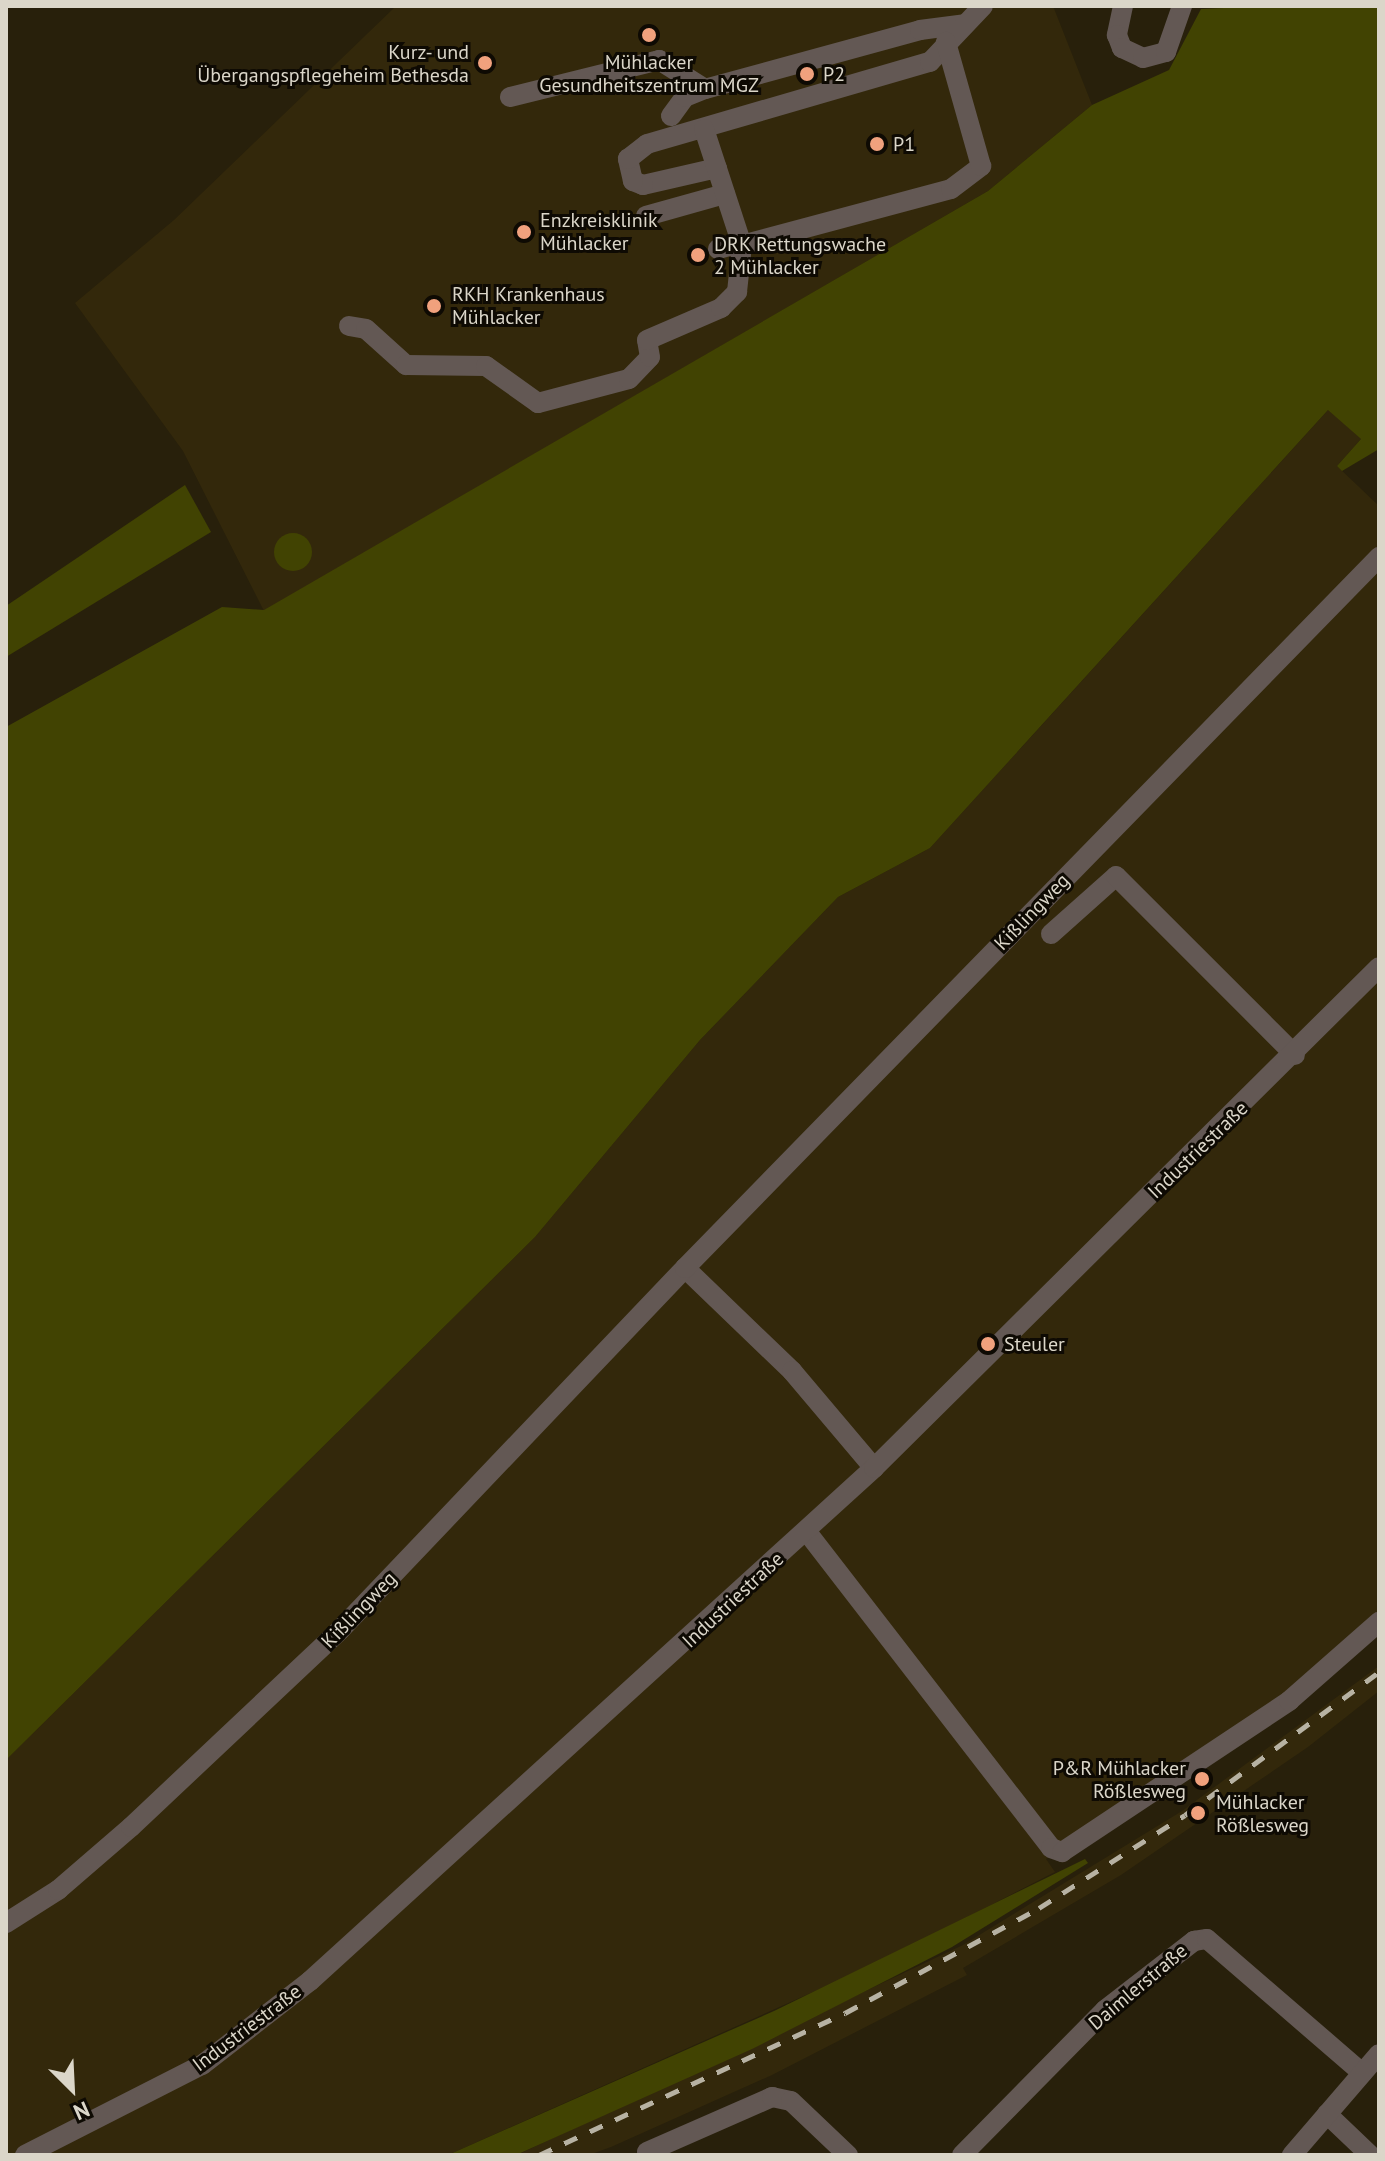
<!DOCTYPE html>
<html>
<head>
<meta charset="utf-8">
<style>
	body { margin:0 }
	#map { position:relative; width:1385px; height:2161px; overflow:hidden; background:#28200b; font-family:"PT Sans",sans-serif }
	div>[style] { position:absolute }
	.built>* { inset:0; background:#33280b }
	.green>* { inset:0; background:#414302 }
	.round { border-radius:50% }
	.minor>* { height:20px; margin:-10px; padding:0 10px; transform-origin:10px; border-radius:10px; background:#635854 }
	.rail>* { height:5px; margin-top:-2.5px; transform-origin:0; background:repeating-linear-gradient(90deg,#b7b2a3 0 14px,transparent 0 28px) }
	.dots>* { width:22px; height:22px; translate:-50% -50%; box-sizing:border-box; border:4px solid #0e0a03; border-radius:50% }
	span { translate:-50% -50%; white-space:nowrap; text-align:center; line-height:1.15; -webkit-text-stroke:6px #0e0a03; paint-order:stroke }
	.poi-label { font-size:20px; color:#dbd6c9 }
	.right { translate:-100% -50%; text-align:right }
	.left { translate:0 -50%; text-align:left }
	.street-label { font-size:20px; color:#dbd6c9 }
	.frame { position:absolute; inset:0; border:8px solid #dbd6c9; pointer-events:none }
	.north { position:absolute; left:32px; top:2049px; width:80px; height:80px; -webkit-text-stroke:6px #0e0a03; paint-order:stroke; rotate:156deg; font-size:22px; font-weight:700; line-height:32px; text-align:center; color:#dbd6c9 }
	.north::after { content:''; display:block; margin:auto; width:28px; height:36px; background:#dbd6c9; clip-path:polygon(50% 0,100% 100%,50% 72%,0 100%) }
</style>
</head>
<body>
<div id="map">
	<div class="built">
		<i style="clip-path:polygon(396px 6px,1053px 6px,1092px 105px,988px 191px,264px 611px,183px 451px,75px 303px,174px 220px)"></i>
		<i style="clip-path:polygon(1329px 409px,1361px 439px,1337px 466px,1379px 506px,1379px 1632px,1046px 1859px,1055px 1872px,878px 1963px,448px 2155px,6px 2155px,6px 1760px,535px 1237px,700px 1040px,838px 897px,930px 848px)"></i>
		<i style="clip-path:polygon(1379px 1666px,1379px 1691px,1308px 1747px,1121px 1875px,963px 1968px,967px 1975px,772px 2075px,611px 2147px,589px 2155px,517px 2155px,963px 1945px,1182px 1811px)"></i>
	</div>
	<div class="green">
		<i style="clip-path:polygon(1270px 6px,1379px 6px,1379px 449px,1342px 471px,1337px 466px,1361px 439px,1328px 410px,930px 848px,838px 897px,700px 1040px,535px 1237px,6px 1760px,6px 727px,222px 607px,264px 610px,988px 191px,1092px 105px,1169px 70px,1201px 9px)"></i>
		<i style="clip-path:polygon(185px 485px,211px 532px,6px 657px,6px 606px)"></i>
		<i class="round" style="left:274px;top:533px;width:38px;height:38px"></i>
		<i style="clip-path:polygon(1085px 1859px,1088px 1863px,952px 1947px,752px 2049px,516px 2155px,448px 2155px,774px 2011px)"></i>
	</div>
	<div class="minor">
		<i style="left:1123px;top:6px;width:30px;rotate:102deg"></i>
		<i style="left:1117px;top:35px;width:14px;rotate:69deg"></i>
		<i style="left:1122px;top:48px;width:23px;rotate:25deg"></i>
		<i style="left:1143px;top:58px;width:24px;rotate:-15deg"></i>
		<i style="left:1166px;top:52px;width:49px;rotate:-70.8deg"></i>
		<i style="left:510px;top:97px;width:154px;rotate:-13.9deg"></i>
		<i style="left:659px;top:60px;width:54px;rotate:32.2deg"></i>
		<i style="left:671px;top:116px;width:24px;rotate:-54deg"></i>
		<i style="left:685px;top:97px;width:22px;rotate:-22deg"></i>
		<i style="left:705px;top:89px;width:223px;rotate:-15.3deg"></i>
		<i style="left:920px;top:30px;width:45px;rotate:-7.6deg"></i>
		<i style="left:717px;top:168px;width:76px;rotate:167.1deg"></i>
		<i style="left:643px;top:185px;width:11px;rotate:-158deg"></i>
		<i style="left:633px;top:181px;width:23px;rotate:-103deg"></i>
		<i style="left:628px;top:159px;width:24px;rotate:-38deg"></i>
		<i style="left:647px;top:144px;width:295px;rotate:-16.2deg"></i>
		<i style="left:930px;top:62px;width:77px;rotate:-46.6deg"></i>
		<i style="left:646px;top:216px;width:82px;rotate:-15.6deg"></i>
		<i style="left:742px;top:245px;width:216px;rotate:-15deg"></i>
		<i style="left:951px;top:189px;width:38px;rotate:-37deg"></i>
		<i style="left:981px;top:166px;width:129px;rotate:-105.8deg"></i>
		<i style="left:718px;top:249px;width:24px;rotate:-15deg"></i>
		<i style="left:349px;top:326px;width:17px;rotate:10deg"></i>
		<i style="left:366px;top:329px;width:54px;rotate:42deg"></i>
		<i style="left:406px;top:365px;width:80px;rotate:0.7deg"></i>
		<i style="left:486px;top:366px;width:64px;rotate:35.4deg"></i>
		<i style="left:538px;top:403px;width:94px;rotate:-14.8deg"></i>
		<i style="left:629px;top:379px;width:30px;rotate:-46deg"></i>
		<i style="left:650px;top:357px;width:17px;rotate:-100deg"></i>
		<i style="left:647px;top:340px;width:81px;rotate:-23.4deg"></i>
		<i style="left:721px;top:308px;width:23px;rotate:-45deg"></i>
		<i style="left:737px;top:292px;width:47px;rotate:-83.9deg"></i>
		<i style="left:742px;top:245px;width:122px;rotate:-108.1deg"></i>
		<i style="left:1051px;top:934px;width:87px;rotate:-41.7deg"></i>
		<i style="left:1116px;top:876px;width:253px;rotate:45deg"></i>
		<i style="left:685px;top:1268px;width:149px;rotate:43.9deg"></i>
		<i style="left:792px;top:1371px;width:127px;rotate:49.8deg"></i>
		<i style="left:807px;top:1532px;width:399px;rotate:52.3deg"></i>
		<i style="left:1051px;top:1848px;width:12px;rotate:20deg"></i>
		<i style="left:1062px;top:1852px;width:273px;rotate:-33.6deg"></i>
		<i style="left:1289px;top:1701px;width:120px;rotate:-41.3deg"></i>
		<i style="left:6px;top:1923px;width:62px;rotate:-32.4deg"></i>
		<i style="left:58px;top:1890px;width:96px;rotate:-40.8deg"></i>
		<i style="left:131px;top:1827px;width:287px;rotate:-43.3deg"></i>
		<i style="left:340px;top:1630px;width:500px;rotate:-46.38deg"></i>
		<i style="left:685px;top:1268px;width:994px;rotate:-45.69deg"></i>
		<i style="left:1327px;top:2114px;width:59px;rotate:43.6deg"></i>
		<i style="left:647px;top:2152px;width:137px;rotate:-23.7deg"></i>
		<i style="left:772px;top:2097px;width:19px;rotate:12deg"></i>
		<i style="left:791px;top:2101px;width:79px;rotate:43.5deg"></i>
		<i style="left:25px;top:2155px;width:199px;rotate:-27deg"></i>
		<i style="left:202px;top:2065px;width:137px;rotate:-37.9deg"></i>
		<i style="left:310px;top:1981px;width:762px;rotate:-42.29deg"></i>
		<i style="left:874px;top:1468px;width:711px;rotate:-44.77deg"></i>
		<i style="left:962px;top:2155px;width:204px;rotate:-45.4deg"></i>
		<i style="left:1105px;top:2010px;width:113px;rotate:-37.8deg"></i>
		<i style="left:1194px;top:1941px;width:13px;rotate:-9deg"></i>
		<i style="left:1207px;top:1939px;width:205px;rotate:40.8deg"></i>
		<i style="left:1292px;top:2155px;width:133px;rotate:-49.3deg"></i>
	</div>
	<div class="rail">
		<i style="left:539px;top:2155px;width:337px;rotate:-24.9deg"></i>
		<i style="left:845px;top:2013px;width:221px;rotate:-28.4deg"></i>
		<i style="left:1039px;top:1908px;width:173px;rotate:-32.5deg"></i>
		<i style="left:1185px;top:1815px;width:241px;rotate:-36.4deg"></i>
	</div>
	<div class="dots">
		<i style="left:649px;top:35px;background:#f1a17d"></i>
		<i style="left:485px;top:63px;background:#f1a17d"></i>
		<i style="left:807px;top:74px;background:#f1a17d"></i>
		<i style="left:877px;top:144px;background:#f1a17d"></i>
		<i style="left:524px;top:232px;background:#f1a17d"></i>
		<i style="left:698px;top:255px;background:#f1a17d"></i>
		<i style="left:434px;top:306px;background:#f1a17d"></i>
		<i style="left:988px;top:1344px;background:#f1a17d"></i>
		<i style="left:1202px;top:1779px;background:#f1a17d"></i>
		<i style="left:1198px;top:1813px;background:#f1a17d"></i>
	</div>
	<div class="poi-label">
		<span class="right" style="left:469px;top:64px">Kurz- und<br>Übergangspflegeheim Bethesda</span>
		<span style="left:649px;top:74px">Mühlacker<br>Gesundheitszentrum MGZ</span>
		<span class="left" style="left:823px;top:74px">P2</span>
		<span class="left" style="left:893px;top:144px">P1</span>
		<span class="left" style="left:540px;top:232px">Enzkreisklinik<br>Mühlacker</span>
		<span class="left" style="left:714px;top:256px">DRK Rettungswache<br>2 Mühlacker</span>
		<span class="left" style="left:452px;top:306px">RKH Krankenhaus<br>Mühlacker</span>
		<span class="left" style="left:1004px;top:1344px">Steuler</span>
		<span class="right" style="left:1186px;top:1780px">P&amp;R Mühlacker<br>Rößlesweg</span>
		<span class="left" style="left:1216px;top:1814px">Mühlacker<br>Rößlesweg</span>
	</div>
	<div class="street-label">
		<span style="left:1032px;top:912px;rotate:-46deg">Kißlingweg</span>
		<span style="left:1198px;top:1150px;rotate:-44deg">Industriestraße</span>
		<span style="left:733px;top:1600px;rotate:-43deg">Industriestraße</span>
		<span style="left:359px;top:1610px;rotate:-46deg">Kißlingweg</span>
		<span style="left:1138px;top:1987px;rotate:-40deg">Daimlerstraße</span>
		<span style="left:247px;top:2028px;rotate:-37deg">Industriestraße</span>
	</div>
	<div class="frame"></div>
	<div class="north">N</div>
</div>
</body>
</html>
